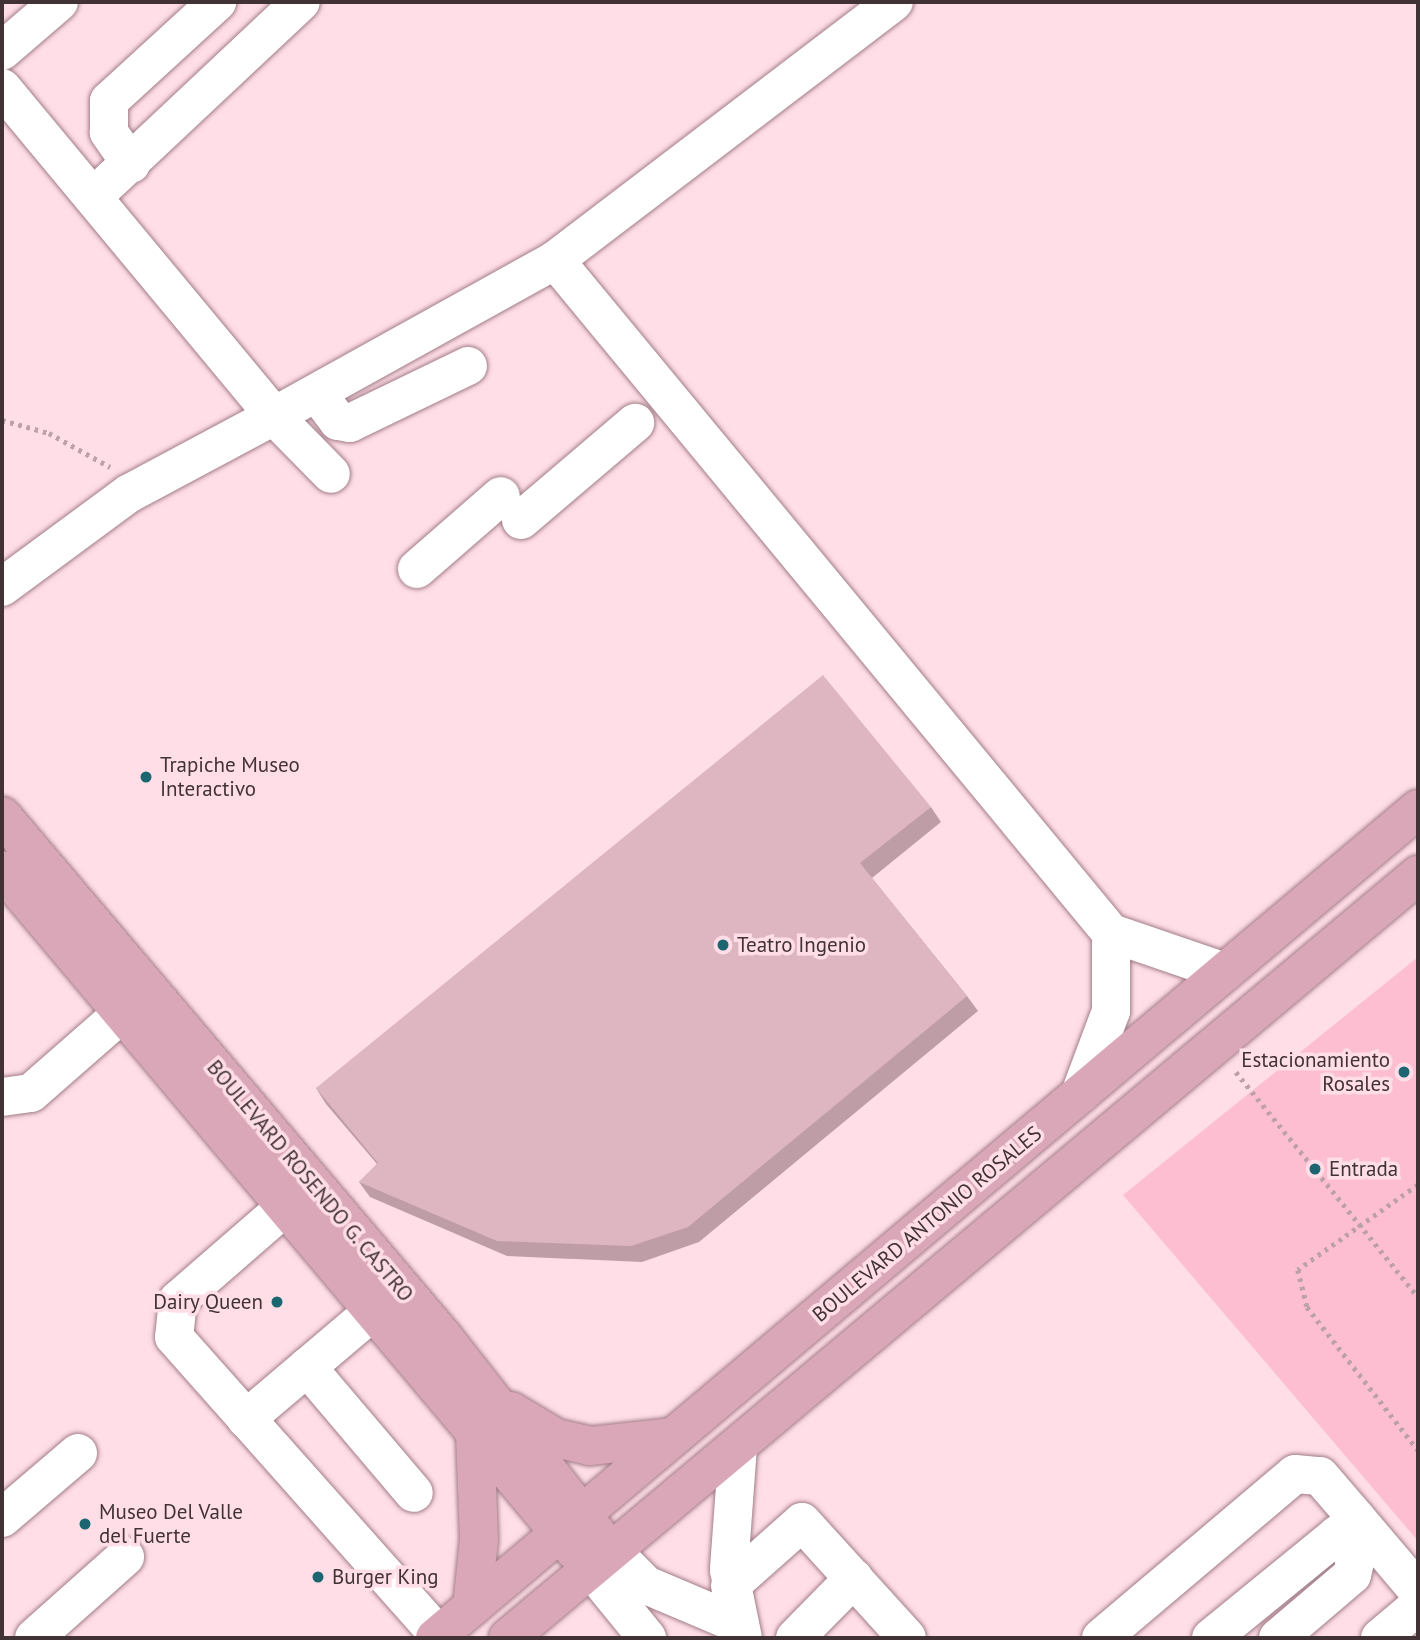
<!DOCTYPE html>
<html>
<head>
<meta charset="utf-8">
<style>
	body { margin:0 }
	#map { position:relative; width:1420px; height:1640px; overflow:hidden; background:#ffdee7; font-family:"PT Sans",sans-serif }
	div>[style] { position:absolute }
	.green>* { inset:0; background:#fdbed1 }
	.path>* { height:4.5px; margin-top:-2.25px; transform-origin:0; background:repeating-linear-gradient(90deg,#bca1a9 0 3.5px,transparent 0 8.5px) }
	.roads { filter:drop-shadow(0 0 2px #a27d88) drop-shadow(0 0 2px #a27d88) }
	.minor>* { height:38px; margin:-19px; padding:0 19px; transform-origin:19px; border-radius:19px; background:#fff }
	.major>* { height:38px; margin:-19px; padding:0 19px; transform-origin:19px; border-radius:19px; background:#daa7b9 }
	.wall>* { inset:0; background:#bf9da7 }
	.building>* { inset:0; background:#deb6c2 }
	.dots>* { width:19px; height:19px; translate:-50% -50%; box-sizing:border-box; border:4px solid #ffdee7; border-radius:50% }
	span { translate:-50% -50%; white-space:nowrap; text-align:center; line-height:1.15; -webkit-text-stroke:7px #ffdee7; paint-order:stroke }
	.poi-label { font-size:21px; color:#413236 }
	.left { translate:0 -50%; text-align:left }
	.right { translate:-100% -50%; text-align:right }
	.street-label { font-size:21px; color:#413236 }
	.frame { position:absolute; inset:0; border:4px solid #413236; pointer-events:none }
</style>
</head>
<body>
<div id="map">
	<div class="green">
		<i style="clip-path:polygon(1418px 957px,1418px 1541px,1123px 1195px)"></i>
	</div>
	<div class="path">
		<i style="left:2px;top:420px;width:49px;rotate:15.5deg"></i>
		<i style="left:49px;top:433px;width:70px;rotate:29.1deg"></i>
		<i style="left:1236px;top:1072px;width:289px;rotate:51deg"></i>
		<i style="left:1418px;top:1185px;width:147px;rotate:144.7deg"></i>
		<i style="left:1298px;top:1270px;width:38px;rotate:76deg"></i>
		<i style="left:1307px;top:1307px;width:181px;rotate:52.2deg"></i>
	</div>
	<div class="roads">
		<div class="minor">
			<i style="left:2px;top:51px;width:75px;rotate:-40.7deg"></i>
			<i style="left:2px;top:88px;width:426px;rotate:50.3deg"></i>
			<i style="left:274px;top:416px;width:321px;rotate:-29deg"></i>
			<i style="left:555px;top:260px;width:426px;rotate:-37.3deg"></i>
			<i style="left:131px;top:164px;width:39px;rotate:-125deg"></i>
			<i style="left:109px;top:132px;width:31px;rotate:-90deg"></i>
			<i style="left:109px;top:101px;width:147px;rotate:-42.5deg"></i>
			<i style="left:93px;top:197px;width:285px;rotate:-43.2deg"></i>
			<i style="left:555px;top:260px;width:873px;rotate:50.44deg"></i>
			<i style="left:1111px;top:933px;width:120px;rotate:18.9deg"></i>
			<i style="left:317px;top:393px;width:35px;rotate:53deg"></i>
			<i style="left:338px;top:421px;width:12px;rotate:9deg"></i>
			<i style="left:350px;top:423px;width:131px;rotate:-25.8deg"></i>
			<i style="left:521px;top:520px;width:150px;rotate:-40.4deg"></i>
			<i style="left:417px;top:569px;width:111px;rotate:-41deg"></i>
			<i style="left:2px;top:587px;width:157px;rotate:-36.4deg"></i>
			<i style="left:128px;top:494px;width:166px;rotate:-28.1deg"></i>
			<i style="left:274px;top:416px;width:81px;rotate:45.5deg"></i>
			<i style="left:1080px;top:1094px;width:89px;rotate:-69.5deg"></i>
			<i style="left:1111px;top:1011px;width:78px;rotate:-90deg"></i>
			<i style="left:2px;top:1097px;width:29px;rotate:-8deg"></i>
			<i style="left:31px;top:1093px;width:118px;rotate:-41.2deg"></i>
			<i style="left:284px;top:1208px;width:140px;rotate:139deg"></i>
			<i style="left:178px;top:1300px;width:37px;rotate:96deg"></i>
			<i style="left:174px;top:1337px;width:399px;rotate:48.4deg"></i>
			<i style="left:307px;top:1367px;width:165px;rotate:49.7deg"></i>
			<i style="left:246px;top:1419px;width:165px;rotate:-40.3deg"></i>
			<i style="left:738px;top:1446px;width:124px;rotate:94.2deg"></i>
			<i style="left:729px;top:1570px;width:69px;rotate:78.4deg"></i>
			<i style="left:2px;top:1518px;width:100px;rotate:-40.5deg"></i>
			<i style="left:612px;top:1551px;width:48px;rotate:45deg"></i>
			<i style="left:646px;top:1585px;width:100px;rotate:23deg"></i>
			<i style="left:591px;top:1569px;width:89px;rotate:50.9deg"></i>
			<i style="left:730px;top:1586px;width:96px;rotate:-41.6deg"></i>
			<i style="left:802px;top:1522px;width:156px;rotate:47.8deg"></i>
			<i style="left:34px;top:1638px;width:122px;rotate:-41.7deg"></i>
			<i style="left:795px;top:1638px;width:84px;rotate:-45.5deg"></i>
			<i style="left:1101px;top:1638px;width:254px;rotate:-40.2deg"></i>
			<i style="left:1295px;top:1474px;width:25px;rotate:5deg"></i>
			<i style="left:1320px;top:1476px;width:57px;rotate:49.3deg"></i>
			<i style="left:1211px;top:1638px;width:188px;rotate:-39.2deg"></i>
			<i style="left:1357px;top:1519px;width:94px;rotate:49.7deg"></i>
			<i style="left:1278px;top:1638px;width:97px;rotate:-40.4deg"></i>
			<i style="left:1352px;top:1575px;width:17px;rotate:-77deg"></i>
			<i style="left:1356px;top:1558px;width:30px;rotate:-130deg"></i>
			<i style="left:1380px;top:1638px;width:50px;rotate:-40.1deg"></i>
		</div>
		<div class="major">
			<i style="left:2px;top:816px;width:684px;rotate:49.74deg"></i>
			<i style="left:444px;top:1338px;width:249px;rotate:52deg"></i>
			<i style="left:2px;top:870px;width:890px;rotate:49.92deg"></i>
			<i style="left:511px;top:1411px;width:52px;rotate:31deg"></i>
			<i style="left:556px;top:1438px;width:35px;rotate:13deg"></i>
			<i style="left:590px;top:1446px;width:83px;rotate:-6.2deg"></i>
			<i style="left:472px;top:1607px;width:68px;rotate:-84.1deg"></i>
			<i style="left:479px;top:1539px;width:106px;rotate:-92.2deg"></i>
			<i style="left:435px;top:1638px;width:1286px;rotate:-40.14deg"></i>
			<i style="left:508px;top:1638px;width:1188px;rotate:-39.98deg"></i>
		</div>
	</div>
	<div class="wall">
		<i style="clip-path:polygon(931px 807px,941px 822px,872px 878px,967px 996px,978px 1011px,699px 1242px,642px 1262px,507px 1256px,370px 1197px,359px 1182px,377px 1164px,326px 1104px,316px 1088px)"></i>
	</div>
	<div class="building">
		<i style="clip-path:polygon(823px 675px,931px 807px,860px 863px,967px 996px,688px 1227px,631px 1246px,497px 1241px,359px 1182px,378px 1163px,316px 1088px)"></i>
	</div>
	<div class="dots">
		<i style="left:146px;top:777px;background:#1b6671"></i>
		<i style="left:723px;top:945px;background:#1b6671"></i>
		<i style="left:1404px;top:1072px;background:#1b6671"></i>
		<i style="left:1315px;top:1169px;background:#1b6671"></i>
		<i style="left:277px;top:1302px;background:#1b6671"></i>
		<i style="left:85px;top:1524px;background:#1b6671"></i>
		<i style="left:318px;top:1577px;background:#1b6671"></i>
	</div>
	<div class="poi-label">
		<span class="left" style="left:160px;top:777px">Trapiche Museo<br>Interactivo</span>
		<span class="left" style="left:737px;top:945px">Teatro Ingenio</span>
		<span class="right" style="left:1390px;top:1072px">Estacionamiento<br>Rosales</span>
		<span class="left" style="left:1329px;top:1169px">Entrada</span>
		<span class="right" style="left:263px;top:1302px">Dairy Queen</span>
		<span class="left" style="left:99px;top:1524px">Museo Del Valle<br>del Fuerte</span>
		<span class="left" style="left:332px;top:1577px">Burger King</span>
	</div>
	<div class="street-label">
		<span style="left:310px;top:1181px;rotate:50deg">BOULEVARD ROSENDO G. CASTRO</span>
		<span style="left:927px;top:1224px;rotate:-40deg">BOULEVARD ANTONIO ROSALES</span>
	</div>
	<div class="frame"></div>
</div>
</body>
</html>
